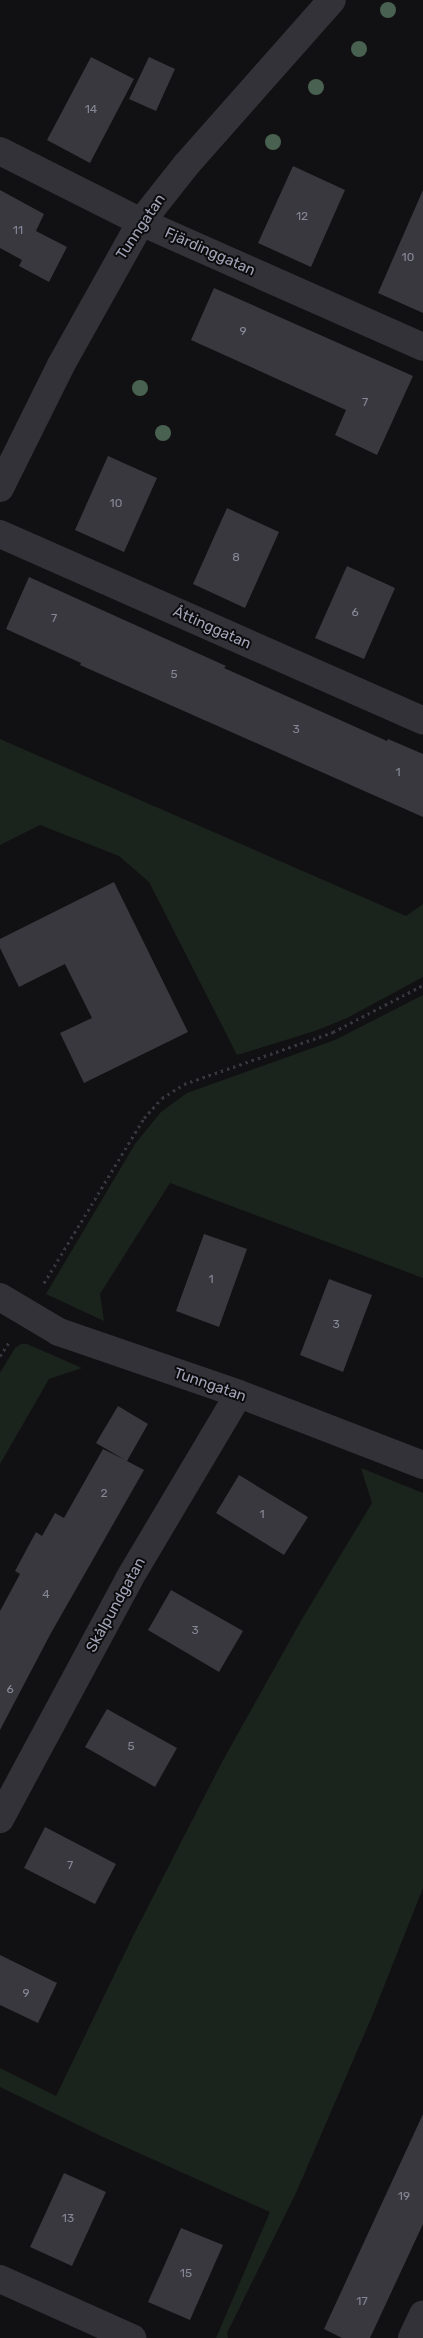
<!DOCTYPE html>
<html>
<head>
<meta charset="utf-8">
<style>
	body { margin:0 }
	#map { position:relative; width:423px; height:2338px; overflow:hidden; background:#111113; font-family:Rubik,sans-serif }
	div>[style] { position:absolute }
	.green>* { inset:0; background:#1b231d }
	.building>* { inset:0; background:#38383e }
	.path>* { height:3px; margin-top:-1.5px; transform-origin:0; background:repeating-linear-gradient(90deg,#37383f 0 2.5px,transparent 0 6.5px) }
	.street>* { height:28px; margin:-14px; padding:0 14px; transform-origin:14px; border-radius:14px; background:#323238 }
	.trees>* { width:16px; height:16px; margin:-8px; border-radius:50%; background:#496150 }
	span { translate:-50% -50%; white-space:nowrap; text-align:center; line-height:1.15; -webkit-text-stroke:4px #0c0c0e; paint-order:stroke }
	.number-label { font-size:12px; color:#878897 }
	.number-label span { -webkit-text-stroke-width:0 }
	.street-label { font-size:15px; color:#a1a2b5 }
</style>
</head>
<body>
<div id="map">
	<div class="green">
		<i style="clip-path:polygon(0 739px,406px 916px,423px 904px,423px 977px,347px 1018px,315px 1031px,237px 1055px,149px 882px,119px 856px,40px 825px,0 845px)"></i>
		<i style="clip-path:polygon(423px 995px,423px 1278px,170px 1183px,100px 1294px,104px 1321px,46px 1294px,135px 1144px,161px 1112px,187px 1093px,335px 1040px)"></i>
		<i style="clip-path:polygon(21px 1344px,27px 1344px,82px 1368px,49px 1379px,0 1464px,0 1373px,15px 1348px)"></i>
		<i style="clip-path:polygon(361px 1468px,423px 1493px,423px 1888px,373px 2014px,296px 2193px,227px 2333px,228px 2338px,216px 2338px,270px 2212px,101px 2136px,0 2087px,0 2068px,56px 2096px,133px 1936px,222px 1762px,302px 1619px,372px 1503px)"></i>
	</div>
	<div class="building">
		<i style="clip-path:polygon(91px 57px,134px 79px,90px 163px,47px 140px)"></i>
		<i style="clip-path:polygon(149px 57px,175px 69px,156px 111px,129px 99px)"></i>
		<i style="clip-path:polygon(293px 166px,345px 190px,311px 267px,258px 243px)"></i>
		<i style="clip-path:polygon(0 190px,44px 214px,36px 231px,67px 247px,49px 282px,19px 266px,22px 260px,0 248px)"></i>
		<i style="clip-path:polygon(423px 190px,423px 313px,378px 293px)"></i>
		<i style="clip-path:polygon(214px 288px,413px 376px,377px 455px,335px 435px,346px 410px,191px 340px)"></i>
		<i style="clip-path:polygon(108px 456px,157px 478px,124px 552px,75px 530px)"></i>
		<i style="clip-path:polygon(227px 508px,279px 532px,245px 608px,193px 584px)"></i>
		<i style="clip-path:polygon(347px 566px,395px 588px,364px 659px,315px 638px)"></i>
		<i style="clip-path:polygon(29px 577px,226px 666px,224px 668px,387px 741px,388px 739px,423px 754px,423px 817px,80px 665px,81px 663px,6px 629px)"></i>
		<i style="clip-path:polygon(114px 882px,188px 1032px,84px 1083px,60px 1033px,92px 1018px,65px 964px,19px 987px,0 948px,0 939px)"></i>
		<i style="clip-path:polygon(204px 1234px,247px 1249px,219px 1327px,176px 1311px)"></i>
		<i style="clip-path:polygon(329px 1279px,372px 1295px,343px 1372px,300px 1355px)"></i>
		<i style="clip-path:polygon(118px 1406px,148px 1424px,127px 1461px,144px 1470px,51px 1633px,0 1730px,0 1611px,20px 1574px,15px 1571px,36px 1532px,42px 1536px,55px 1513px,64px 1518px,103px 1449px,125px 1460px,96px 1443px)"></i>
		<i style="clip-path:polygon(239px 1475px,308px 1517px,284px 1555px,216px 1513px)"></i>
		<i style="clip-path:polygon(171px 1590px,243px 1631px,219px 1672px,148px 1630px)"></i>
		<i style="clip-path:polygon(107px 1709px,177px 1748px,155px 1787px,85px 1747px)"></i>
		<i style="clip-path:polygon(45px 1827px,116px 1864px,95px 1904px,24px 1868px)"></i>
		<i style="clip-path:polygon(0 1955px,57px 1983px,38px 2023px,0 2005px)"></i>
		<i style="clip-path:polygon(423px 2114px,423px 2224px,370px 2338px,342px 2338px,324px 2329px)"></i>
		<i style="clip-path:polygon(64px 2173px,106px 2192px,72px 2266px,30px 2247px)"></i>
		<i style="clip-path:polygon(181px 2228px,223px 2245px,190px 2320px,148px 2302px)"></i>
	</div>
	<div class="path">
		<i style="left:44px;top:1283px;width:193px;rotate:-58.8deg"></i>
		<i style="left:144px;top:1118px;width:27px;rotate:-48deg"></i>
		<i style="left:162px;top:1098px;width:26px;rotate:-32deg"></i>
		<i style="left:184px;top:1084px;width:158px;rotate:-19.2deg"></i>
		<i style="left:333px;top:1032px;width:102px;rotate:-27.6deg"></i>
		<i style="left:0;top:1356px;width:17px;rotate:-57deg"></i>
	</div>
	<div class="street">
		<i style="left:0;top:151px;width:158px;rotate:26.7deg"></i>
		<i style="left:141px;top:222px;width:308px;rotate:23.9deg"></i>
		<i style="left:0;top:488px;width:137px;rotate:-63.6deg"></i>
		<i style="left:61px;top:365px;width:164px;rotate:-60.8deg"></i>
		<i style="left:141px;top:222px;width:73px;rotate:-51.7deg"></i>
		<i style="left:186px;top:165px;width:220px;rotate:-48.5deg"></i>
		<i style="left:0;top:534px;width:462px;rotate:23.8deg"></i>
		<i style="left:0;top:1297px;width:69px;rotate:30.7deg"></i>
		<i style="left:59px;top:1332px;width:190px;rotate:19deg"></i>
		<i style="left:239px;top:1394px;width:197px;rotate:21.1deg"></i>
		<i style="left:0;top:1819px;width:272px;rotate:-61.7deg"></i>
		<i style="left:129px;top:1579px;width:215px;rotate:-59.3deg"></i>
		<i style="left:0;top:2279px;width:145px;rotate:24.1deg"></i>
		<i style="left:412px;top:2338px;width:26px;rotate:-65deg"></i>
	</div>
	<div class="trees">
		<i style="left:388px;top:10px"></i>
		<i style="left:359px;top:49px"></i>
		<i style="left:316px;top:87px"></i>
		<i style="left:273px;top:142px"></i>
		<i style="left:140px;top:388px"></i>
		<i style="left:163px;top:433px"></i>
	</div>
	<div class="number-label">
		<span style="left:91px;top:110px">14</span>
		<span style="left:302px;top:217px">12</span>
		<span style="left:18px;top:231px">11</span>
		<span style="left:408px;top:258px">10</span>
		<span style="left:243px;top:332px">9</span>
		<span style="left:365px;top:403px">7</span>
		<span style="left:116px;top:504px">10</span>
		<span style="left:236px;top:558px">8</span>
		<span style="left:355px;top:613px">6</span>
		<span style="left:54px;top:619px">7</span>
		<span style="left:174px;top:675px">5</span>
		<span style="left:296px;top:730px">3</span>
		<span style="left:398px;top:773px">1</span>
		<span style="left:211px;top:1280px">1</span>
		<span style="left:336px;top:1325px">3</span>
		<span style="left:104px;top:1494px">2</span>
		<span style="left:262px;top:1515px">1</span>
		<span style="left:46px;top:1595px">4</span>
		<span style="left:195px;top:1631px">3</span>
		<span style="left:10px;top:1690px">6</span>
		<span style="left:131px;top:1747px">5</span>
		<span style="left:70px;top:1866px">7</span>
		<span style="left:26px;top:1994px">9</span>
		<span style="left:404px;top:2197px">19</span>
		<span style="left:68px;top:2219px">13</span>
		<span style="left:186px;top:2274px">15</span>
		<span style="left:362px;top:2302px">17</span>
	</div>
	<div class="street-label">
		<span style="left:141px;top:227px;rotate:-56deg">Tunngatan</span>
		<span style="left:210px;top:252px;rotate:24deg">Fjärdinggatan</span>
		<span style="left:212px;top:628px;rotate:24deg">Åttinggatan</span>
		<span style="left:210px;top:1385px;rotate:19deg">Tunngatan</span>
		<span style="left:116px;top:1605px;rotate:-61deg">Skålpundgatan</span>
	</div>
</div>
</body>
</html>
